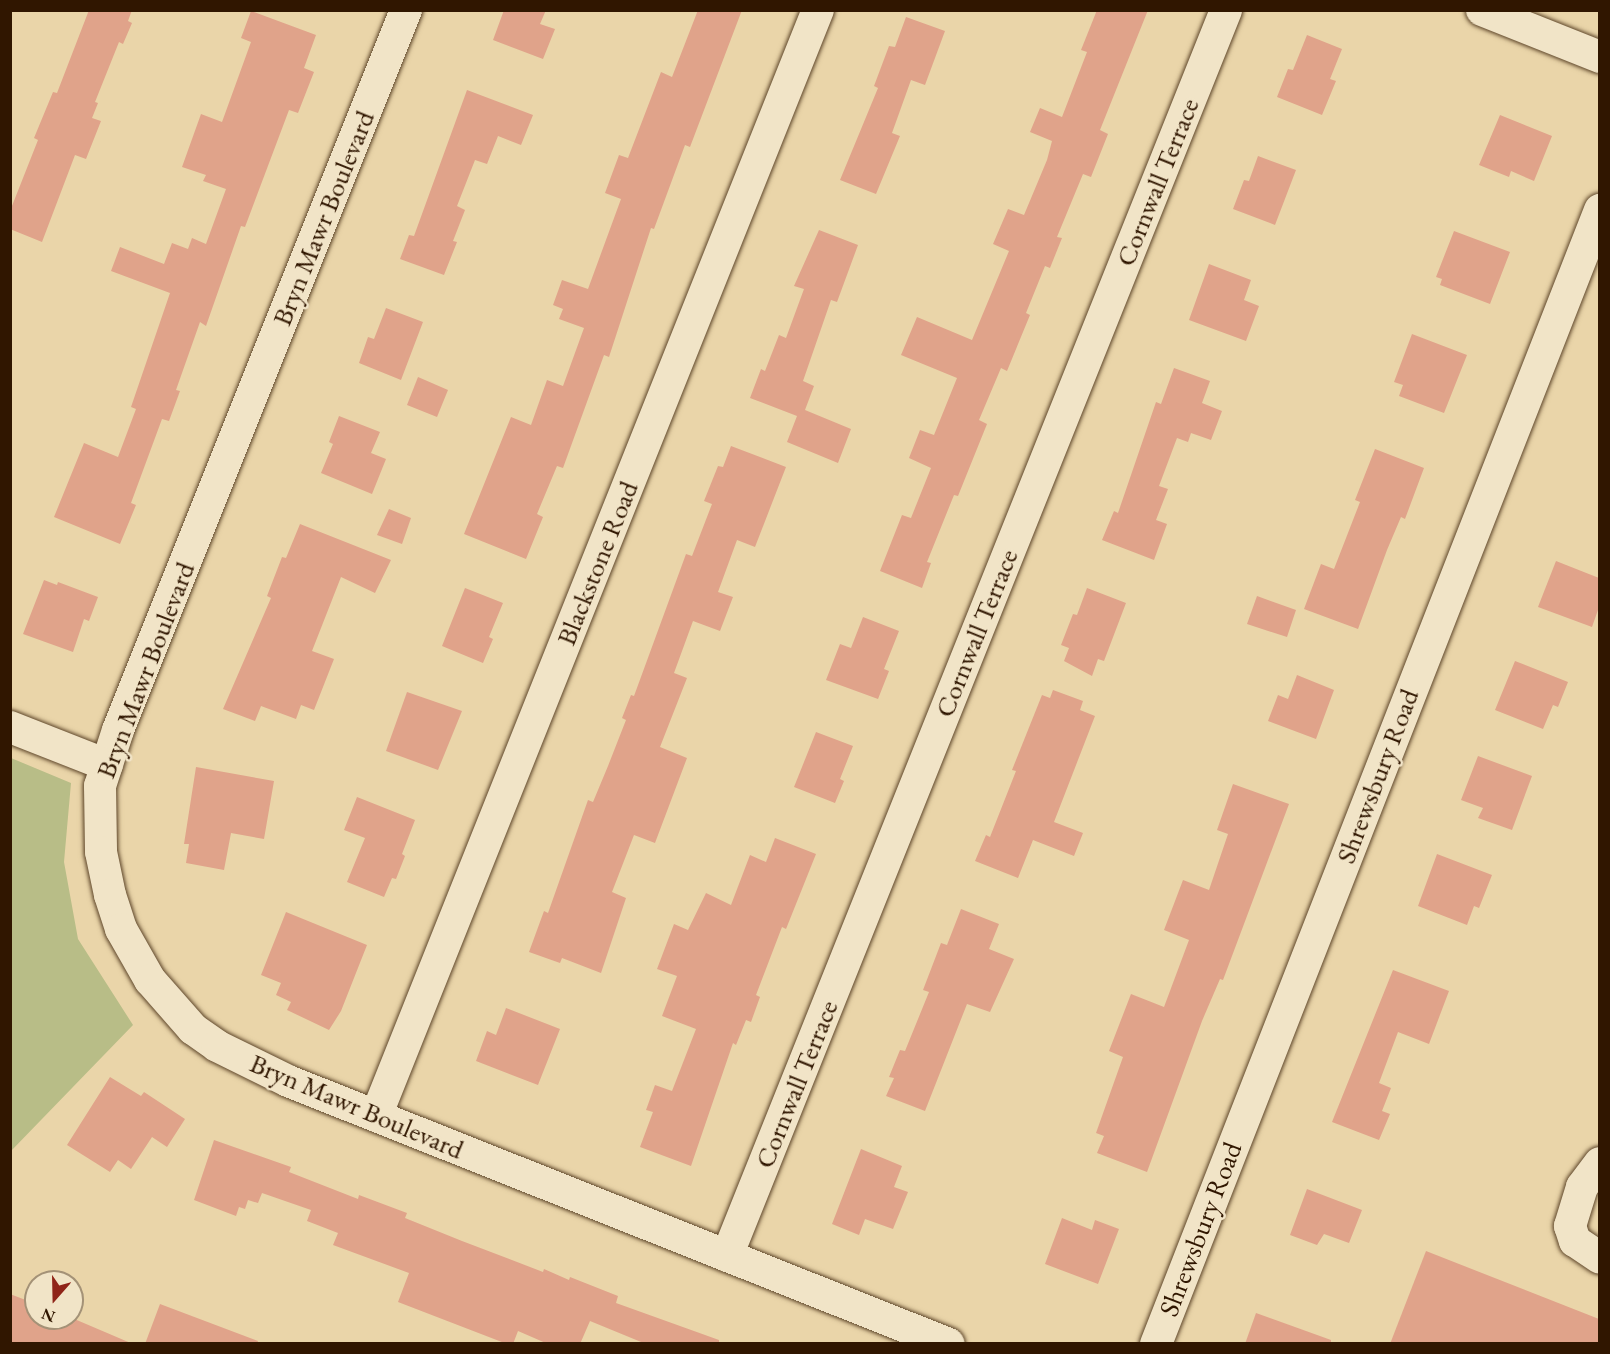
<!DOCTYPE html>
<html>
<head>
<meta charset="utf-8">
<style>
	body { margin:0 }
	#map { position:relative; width:1610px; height:1354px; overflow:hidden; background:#ead5a9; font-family:"EB Garamond",serif }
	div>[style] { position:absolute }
	.green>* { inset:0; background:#b8bd87 }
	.building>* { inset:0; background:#e0a38a }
	.roads { filter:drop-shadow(0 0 2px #5e462a) drop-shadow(0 0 2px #5e462a) }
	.minor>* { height:32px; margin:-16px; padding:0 16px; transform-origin:16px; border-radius:16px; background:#f1e4c7 }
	span { translate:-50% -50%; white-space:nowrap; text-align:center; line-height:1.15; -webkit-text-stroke:5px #f1e4c7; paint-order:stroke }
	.street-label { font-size:27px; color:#301600 }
	.frame { position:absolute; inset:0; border:12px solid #301600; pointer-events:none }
	.north { position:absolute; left:24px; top:1270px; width:60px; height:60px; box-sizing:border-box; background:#f1e4c7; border:2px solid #a49277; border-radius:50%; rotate:200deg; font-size:16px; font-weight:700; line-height:24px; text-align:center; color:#301600 }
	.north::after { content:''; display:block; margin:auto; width:21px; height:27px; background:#8f2418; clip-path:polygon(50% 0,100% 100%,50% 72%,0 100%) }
</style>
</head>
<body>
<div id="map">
	<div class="green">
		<i style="clip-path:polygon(11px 758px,71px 783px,64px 862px,78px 939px,133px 1025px,11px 1151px)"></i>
	</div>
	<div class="building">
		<i style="clip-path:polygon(89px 10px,132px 10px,128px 21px,132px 23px,123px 44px,119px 42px,95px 102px,98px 103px,92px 118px,101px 121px,86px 159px,75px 155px,42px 242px,10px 229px,10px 211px,38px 140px,34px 138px,53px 92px,57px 93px)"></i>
		<i style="clip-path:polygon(504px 10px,546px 10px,540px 24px,555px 29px,543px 59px,493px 40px)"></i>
		<i style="clip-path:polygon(698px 10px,742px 10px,690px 147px,685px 145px,654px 229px,651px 228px,609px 357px,604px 355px,563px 468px,557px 466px,537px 514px,543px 517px,526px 559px,464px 534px,511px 417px,531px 425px,547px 380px,563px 386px,584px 328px,559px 319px,563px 309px,553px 305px,562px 280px,588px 289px,621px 199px,605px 193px,619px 155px,628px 158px,661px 72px,672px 77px)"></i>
		<i style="clip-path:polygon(1097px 10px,1148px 10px,1100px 130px,1108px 134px,1091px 177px,1083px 174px,1057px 237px,1062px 238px,1050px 268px,1045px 266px,1026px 313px,1030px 315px,1007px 371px,1001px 368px,979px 420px,987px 424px,958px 496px,954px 495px,927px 562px,931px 563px,922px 588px,880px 571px,902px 515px,911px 518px,931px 468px,909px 458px,920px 430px,934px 435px,957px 378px,901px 355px,917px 317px,972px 340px,1009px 251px,993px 244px,1008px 209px,1024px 215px,1047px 160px,1052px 141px,1030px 132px,1040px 108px,1062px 117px,1087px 52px,1081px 50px)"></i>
		<i style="clip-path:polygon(251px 11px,316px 35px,304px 68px,314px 72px,298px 113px,289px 110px,245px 227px,241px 226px,206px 326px,200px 322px,176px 390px,180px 391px,169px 421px,162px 419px,131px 503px,136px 505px,120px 544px,54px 517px,84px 443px,118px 457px,136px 409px,131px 407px,170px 293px,111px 271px,120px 247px,164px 264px,172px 243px,188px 249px,192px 238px,206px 244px,226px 189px,203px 181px,206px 175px,182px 167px,201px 114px,222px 122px,251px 42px,241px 38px)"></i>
		<i style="clip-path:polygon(906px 17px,945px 31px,925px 85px,911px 80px,892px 133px,900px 136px,876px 194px,840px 180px,878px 88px,874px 86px,889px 46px,895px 47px)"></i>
		<i style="clip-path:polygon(1307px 35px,1342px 49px,1330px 79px,1336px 81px,1322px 115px,1277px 97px,1288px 69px,1293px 70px)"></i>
		<i style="clip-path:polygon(467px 90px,533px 115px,521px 145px,498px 136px,487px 164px,475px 160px,457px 206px,465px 210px,453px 241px,457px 242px,444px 275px,400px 259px,409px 235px,414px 236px)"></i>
		<i style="clip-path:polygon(1500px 115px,1552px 136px,1534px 181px,1511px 171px,1509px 177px,1479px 165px)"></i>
		<i style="clip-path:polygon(1258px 156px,1296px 170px,1275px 225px,1233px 209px,1244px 180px,1249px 181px)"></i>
		<i style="clip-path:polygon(819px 230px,858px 245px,837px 302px,831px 300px,803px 381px,814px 386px,805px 410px,851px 429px,838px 463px,787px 442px,797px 416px,750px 398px,761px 369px,765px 371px,779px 335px,786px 338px,804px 289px,794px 286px)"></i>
		<i style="clip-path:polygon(1454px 231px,1510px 252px,1490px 304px,1440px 285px,1442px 279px,1436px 277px)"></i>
		<i style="clip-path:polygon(1209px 264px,1251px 280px,1244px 300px,1259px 306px,1246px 341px,1189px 320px)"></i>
		<i style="clip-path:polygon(386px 308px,423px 322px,401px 380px,359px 363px,368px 337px,374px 339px)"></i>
		<i style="clip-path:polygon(1412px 334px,1467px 355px,1444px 413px,1399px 396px,1403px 385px,1394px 382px)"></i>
		<i style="clip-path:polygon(1174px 368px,1210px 381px,1202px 403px,1222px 411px,1211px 440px,1191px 433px,1188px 442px,1177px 438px,1159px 486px,1168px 489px,1156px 520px,1167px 524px,1154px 560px,1102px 540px,1114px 511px,1118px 513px,1156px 402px,1161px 404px)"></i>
		<i style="clip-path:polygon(418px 377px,448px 390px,437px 417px,407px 405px)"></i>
		<i style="clip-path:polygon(339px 416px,380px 432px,371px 453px,386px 459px,372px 494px,321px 473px,333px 444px,329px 442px)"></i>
		<i style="clip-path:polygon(731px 446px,786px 467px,755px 547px,737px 540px,718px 592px,733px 597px,720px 631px,693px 621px,674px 673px,687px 678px,660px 747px,687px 758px,655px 843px,634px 835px,612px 892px,626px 898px,601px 973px,562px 958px,560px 963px,529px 952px,544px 911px,548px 913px,588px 800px,593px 802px,608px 766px,626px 720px,622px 718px,631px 695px,634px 696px,686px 554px,692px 556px,712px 504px,704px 501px,718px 466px,723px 467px)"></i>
		<i style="clip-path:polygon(1375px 449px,1424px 468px,1405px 519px,1401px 517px,1387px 550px,1358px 629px,1304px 609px,1321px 564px,1334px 569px,1360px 502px,1355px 500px)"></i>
		<i style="clip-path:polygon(389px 509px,411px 518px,402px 544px,377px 535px)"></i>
		<i style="clip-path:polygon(300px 524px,391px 560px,375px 593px,341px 577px,312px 651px,334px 659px,314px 710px,301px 705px,296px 719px,261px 706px,255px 721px,223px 709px,271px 598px,267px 596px,282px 557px,286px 558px)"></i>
		<i style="clip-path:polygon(1556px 561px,1599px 578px,1599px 607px,1592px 627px,1538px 607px)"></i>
		<i style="clip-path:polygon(44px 580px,57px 585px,58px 582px,98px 597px,89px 621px,84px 619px,73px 652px,23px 634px)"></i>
		<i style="clip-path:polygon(465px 588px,503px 603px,489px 637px,493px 639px,483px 663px,442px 646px)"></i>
		<i style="clip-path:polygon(1087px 588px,1126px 603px,1104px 661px,1098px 659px,1092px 676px,1064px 661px,1069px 648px,1061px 645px,1073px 614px,1077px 615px)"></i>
		<i style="clip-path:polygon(1257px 596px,1296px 610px,1287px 637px,1247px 624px)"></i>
		<i style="clip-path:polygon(863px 617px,899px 631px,884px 669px,889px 671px,878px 699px,826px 680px,840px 644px,851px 648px)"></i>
		<i style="clip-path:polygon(1515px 661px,1568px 682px,1558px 707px,1553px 705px,1543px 729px,1495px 710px)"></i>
		<i style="clip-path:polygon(1297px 675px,1334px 690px,1316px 739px,1268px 721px,1278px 695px,1288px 699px)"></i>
		<i style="clip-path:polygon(1053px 690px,1083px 701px,1080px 710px,1095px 716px,1054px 822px,1083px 833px,1074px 856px,1033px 840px,1018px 878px,975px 861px,986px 835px,990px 837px,1016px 771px,1012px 770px,1042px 695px,1050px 698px)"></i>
		<i style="clip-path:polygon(407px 692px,462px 711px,438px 770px,386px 751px)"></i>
		<i style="clip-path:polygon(816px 732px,853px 746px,840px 779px,844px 781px,835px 803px,794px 787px)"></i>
		<i style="clip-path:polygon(1478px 756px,1532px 776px,1512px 830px,1478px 818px,1483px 808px,1461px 800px)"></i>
		<i style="clip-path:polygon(196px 767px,274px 781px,264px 839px,231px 833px,224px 870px,186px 863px,189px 844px,184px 844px)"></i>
		<i style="clip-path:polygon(1233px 784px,1289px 804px,1223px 980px,1220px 979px,1202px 1021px,1147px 1172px,1097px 1153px,1104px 1136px,1096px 1133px,1123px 1057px,1109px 1051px,1131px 994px,1164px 1007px,1189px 940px,1164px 930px,1183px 880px,1209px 890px,1228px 834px,1217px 830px)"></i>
		<i style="clip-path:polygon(357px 797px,415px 820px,402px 854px,405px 856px,396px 879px,392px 878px,384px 897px,347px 882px,365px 838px,344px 830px)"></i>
		<i style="clip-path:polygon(775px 838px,816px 854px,786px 929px,782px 927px,756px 995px,760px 997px,751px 1022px,746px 1020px,736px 1045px,733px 1043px,691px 1166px,640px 1147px,653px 1112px,646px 1110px,655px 1085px,672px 1091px,696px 1029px,662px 1016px,677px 976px,657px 969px,674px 924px,688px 930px,706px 893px,731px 905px,750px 855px,766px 862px)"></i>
		<i style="clip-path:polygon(1437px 854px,1492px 875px,1479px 908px,1474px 906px,1467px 925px,1418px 906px)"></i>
		<i style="clip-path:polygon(961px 909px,999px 924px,989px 949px,1014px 959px,990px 1012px,967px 1004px,925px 1111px,886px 1096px,894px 1078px,889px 1077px,900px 1050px,905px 1051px,929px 992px,923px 990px,941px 943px,947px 945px)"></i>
		<i style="clip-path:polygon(286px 912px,367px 945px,341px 1011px,329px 1030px,287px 1010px,291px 1002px,276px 995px,281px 983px,261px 975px)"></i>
		<i style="clip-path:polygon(1393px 970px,1449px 991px,1429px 1044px,1398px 1032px,1379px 1083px,1391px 1088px,1382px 1111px,1390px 1114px,1379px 1140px,1332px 1122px)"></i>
		<i style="clip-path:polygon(506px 1008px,560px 1029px,538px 1085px,476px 1061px,487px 1031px,496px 1035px)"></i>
		<i style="clip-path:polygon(110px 1077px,141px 1096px,144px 1092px,185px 1119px,167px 1147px,152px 1137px,131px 1169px,118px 1160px,110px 1172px,67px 1145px)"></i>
		<i style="clip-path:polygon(214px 1140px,291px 1167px,289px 1172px,358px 1199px,359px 1195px,407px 1213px,405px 1218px,462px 1241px,543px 1272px,544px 1269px,569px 1280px,570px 1277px,618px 1296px,616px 1303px,719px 1340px,719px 1344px,646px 1344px,590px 1321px,580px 1344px,548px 1344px,518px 1331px,513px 1344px,507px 1344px,398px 1302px,409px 1273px,333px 1245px,338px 1233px,307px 1221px,311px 1210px,262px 1193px,258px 1203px,248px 1200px,245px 1209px,239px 1207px,236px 1216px,194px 1200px)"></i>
		<i style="clip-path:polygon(861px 1149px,902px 1166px,894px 1187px,908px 1192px,893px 1229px,865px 1219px,859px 1235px,832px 1224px)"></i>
		<i style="clip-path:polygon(1307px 1189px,1362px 1210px,1349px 1243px,1324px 1234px,1317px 1245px,1290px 1235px)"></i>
		<i style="clip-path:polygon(1062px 1218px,1092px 1230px,1095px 1220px,1119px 1229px,1098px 1284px,1045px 1264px)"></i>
		<i style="clip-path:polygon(1426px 1251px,1599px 1319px,1599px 1344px,1390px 1344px)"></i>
		<i style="clip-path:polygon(10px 1294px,36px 1304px,36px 1318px,72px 1318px,133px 1344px,10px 1344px)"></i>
		<i style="clip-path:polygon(160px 1304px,258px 1341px,257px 1344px,145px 1344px)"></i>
		<i style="clip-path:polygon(1256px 1313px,1331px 1340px,1331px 1344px,1245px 1344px)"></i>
	</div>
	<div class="roads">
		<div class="minor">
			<i style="left:406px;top:10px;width:775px;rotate:111.8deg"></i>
			<i style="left:118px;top:730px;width:59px;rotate:107.8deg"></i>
			<i style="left:100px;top:786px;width:66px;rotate:89.1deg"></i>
			<i style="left:101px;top:852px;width:44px;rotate:78.2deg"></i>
			<i style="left:110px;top:895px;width:36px;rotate:72deg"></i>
			<i style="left:121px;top:929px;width:59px;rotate:60.4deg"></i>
			<i style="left:150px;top:980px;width:65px;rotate:48.7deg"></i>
			<i style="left:193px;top:1029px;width:29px;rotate:35deg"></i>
			<i style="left:217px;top:1046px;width:79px;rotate:26.2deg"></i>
			<i style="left:288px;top:1081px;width:711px;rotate:21.7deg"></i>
			<i style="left:1482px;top:10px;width:127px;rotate:21.7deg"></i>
			<i style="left:10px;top:727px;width:104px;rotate:21.4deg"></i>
			<i style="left:376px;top:1116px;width:1191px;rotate:-68.22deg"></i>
			<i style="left:1600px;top:1163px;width:30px;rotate:127deg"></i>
			<i style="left:1582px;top:1187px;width:41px;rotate:107.1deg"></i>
			<i style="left:1570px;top:1226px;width:16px;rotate:72deg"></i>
			<i style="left:1575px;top:1241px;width:30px;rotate:34deg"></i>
			<i style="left:727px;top:1256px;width:1342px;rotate:-68.17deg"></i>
			<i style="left:1156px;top:1344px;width:1218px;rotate:-68.62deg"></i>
		</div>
	</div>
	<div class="street-label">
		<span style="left:1157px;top:182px;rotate:-68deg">Cornwall Terrace</span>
		<span style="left:323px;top:218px;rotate:-68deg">Bryn Mawr Boulevard</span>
		<span style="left:597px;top:563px;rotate:-68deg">Blackstone Road</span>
		<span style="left:976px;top:633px;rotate:-68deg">Cornwall Terrace</span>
		<span style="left:145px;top:670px;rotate:-69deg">Bryn Mawr Boulevard</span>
		<span style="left:1377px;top:776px;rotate:-69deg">Shrewsbury Road</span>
		<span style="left:796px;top:1084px;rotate:-68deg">Cornwall Terrace</span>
		<span style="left:357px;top:1106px;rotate:23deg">Bryn Mawr Boulevard</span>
		<span style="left:1200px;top:1229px;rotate:-69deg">Shrewsbury Road</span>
	</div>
	<div class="frame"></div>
	<div class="north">N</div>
</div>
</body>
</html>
